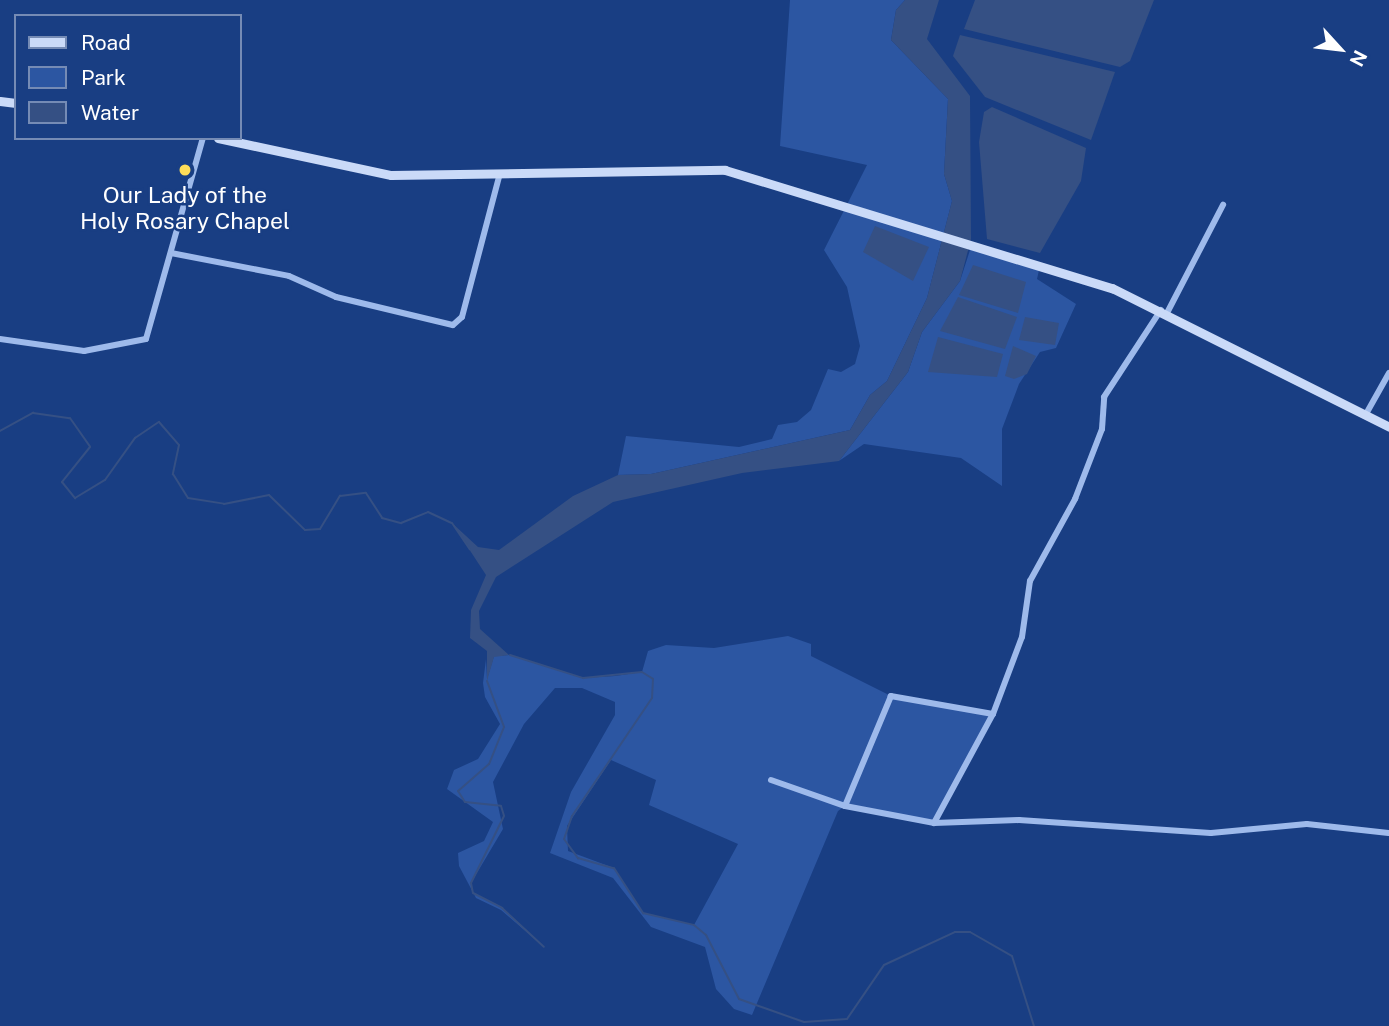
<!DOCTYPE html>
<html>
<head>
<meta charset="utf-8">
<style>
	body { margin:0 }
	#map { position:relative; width:1389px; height:1026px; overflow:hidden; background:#193e83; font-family:"Public Sans",sans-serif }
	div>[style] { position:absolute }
	.green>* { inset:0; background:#2c56a2 }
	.water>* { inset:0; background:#355084 }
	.stream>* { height:2px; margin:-1px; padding:0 1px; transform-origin:1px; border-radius:1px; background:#355084 }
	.minor>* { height:6px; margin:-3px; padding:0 3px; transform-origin:3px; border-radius:3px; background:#9ebaeb }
	.secondary>* { height:9px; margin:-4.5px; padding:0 4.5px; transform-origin:4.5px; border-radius:4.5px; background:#cadaf8 }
	.dots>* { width:19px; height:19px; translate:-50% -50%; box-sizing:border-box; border:4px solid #193e83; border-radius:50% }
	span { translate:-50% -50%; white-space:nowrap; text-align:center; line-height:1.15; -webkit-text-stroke:5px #193e83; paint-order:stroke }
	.poi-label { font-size:23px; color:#fff }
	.legend { position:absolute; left:14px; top:14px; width:228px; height:126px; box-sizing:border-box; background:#193e83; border:2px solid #758bb5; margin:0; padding:9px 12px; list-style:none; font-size:21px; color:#fff }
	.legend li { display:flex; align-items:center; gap:14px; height:35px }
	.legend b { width:35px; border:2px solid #758bb5 }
	.north { position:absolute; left:1305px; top:14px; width:70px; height:70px; -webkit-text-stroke:5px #193e83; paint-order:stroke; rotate:117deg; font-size:19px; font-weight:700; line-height:28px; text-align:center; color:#fff }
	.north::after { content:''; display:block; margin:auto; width:24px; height:32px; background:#fff; clip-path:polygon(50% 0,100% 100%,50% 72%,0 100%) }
</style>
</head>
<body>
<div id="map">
	<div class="green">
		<i style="clip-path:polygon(790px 0,905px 0,896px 10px,891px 40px,948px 99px,944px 174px,952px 201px,927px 298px,887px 381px,870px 395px,850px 430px,651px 474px,618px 475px,626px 436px,739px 447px,772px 439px,778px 425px,797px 422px,811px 410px,828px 369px,841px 372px,855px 364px,860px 346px,847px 287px,824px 250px,867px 165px,780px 146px)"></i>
		<i style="clip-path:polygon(971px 247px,1040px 266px,1037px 279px,1076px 304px,1056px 348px,1040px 352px,1019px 384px,1002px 429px,1002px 486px,961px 458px,864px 444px,839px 461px,908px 372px,922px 332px,960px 281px)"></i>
		<i style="clip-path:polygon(evenodd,788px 636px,811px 644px,811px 656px,891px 696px,993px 714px,934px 823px,845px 806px,838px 811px,752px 1015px,734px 1009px,716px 989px,705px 947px,651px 927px,613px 878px,550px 853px,571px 792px,615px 715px,615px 702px,582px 688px,555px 688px,524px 724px,493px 782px,503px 829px,471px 883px,473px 893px,502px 908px,544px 947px,501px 910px,476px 898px,459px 866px,458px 853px,484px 841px,493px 822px,447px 789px,454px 770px,478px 759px,500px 724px,485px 697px,483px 683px,486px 659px,487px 679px,494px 656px,509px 655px,583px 678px,615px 676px,642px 672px,648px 651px,666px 645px,714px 648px,788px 636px,611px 760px,656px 780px,649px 805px,738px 844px,694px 925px,643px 913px,614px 868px,568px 851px,567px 826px,611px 760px)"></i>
	</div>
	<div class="water">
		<i style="clip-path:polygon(905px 0,939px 0,927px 39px,970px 96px,971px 239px,960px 281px,922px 332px,908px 372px,839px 461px,742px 473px,613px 502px,496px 577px,479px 611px,480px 629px,509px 655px,494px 657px,487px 681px,487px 651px,470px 638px,471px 610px,486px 575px,452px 523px,478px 547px,499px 550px,573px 496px,618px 475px,651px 474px,850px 430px,870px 395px,887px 381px,927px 298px,952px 201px,944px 174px,948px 99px,891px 40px,896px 10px)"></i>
		<i style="clip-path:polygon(975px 0,1154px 0,1130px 61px,1120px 67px,964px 29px)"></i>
		<i style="clip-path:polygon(960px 35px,1115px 72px,1091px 140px,985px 97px,953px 56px)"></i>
		<i style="clip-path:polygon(992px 107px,1086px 148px,1081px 181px,1040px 253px,987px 239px,979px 142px,984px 112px)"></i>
		<i style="clip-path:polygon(875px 226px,929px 247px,913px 281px,863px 252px)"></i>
		<i style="clip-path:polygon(973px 265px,1026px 282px,1018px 313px,959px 295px)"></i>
		<i style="clip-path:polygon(958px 297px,1017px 317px,1005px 349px,940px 331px)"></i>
		<i style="clip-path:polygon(1025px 317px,1059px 323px,1055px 345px,1019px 340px)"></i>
		<i style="clip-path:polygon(938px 337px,1003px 354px,997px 377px,928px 372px)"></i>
		<i style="clip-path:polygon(1013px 346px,1036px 356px,1027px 374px,1014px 379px,1005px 376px)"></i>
	</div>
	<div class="stream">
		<i style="left:0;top:431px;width:38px;rotate:-29deg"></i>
		<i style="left:33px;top:413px;width:37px;rotate:8deg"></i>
		<i style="left:70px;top:418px;width:35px;rotate:55deg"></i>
		<i style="left:90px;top:447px;width:45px;rotate:128.7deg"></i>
		<i style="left:62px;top:482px;width:21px;rotate:51deg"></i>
		<i style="left:75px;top:498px;width:35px;rotate:-31deg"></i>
		<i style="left:105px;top:480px;width:52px;rotate:-54.5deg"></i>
		<i style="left:135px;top:438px;width:29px;rotate:-34deg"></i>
		<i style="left:159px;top:422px;width:30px;rotate:49deg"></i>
		<i style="left:179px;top:445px;width:30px;rotate:102deg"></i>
		<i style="left:173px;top:474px;width:28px;rotate:58deg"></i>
		<i style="left:188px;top:498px;width:36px;rotate:9deg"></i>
		<i style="left:224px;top:504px;width:46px;rotate:-11.3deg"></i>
		<i style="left:269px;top:495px;width:50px;rotate:44.2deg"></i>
		<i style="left:305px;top:530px;width:15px;rotate:-4deg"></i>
		<i style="left:320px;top:529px;width:39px;rotate:-59deg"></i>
		<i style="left:340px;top:496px;width:26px;rotate:-7deg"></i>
		<i style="left:366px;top:493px;width:30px;rotate:57deg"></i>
		<i style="left:382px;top:518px;width:20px;rotate:15deg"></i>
		<i style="left:401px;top:523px;width:29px;rotate:-22deg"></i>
		<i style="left:428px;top:512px;width:26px;rotate:25deg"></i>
		<i style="left:452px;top:523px;width:32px;rotate:56deg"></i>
		<i style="left:510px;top:655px;width:77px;rotate:17.5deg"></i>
		<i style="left:583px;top:678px;width:59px;rotate:-5.8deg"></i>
		<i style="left:642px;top:672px;width:13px;rotate:32deg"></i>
		<i style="left:653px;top:679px;width:19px;rotate:93deg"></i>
		<i style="left:652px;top:698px;width:143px;rotate:124.1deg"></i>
		<i style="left:572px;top:816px;width:24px;rotate:109deg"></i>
		<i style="left:564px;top:839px;width:24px;rotate:54deg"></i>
		<i style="left:578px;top:858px;width:37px;rotate:16deg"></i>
		<i style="left:614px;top:868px;width:54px;rotate:57.2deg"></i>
		<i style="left:643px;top:913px;width:52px;rotate:13.2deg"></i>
		<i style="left:694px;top:925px;width:16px;rotate:40deg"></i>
		<i style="left:706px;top:935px;width:72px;rotate:62.7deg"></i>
		<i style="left:739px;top:999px;width:69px;rotate:19.5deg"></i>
		<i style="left:804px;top:1022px;width:43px;rotate:-4deg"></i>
		<i style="left:847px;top:1019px;width:65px;rotate:-55.6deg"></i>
		<i style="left:884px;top:965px;width:78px;rotate:-24.9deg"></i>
		<i style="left:955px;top:932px;width:15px"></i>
		<i style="left:970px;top:932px;width:48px;rotate:29.7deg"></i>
		<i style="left:1012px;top:956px;width:73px;rotate:72.6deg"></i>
		<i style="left:487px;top:681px;width:49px;rotate:69.7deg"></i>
		<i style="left:504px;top:727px;width:40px;rotate:112deg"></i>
		<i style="left:489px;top:764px;width:41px;rotate:138.9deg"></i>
		<i style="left:458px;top:791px;width:13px;rotate:58deg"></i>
		<i style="left:465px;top:802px;width:36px;rotate:6deg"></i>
		<i style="left:501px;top:806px;width:10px;rotate:73deg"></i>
		<i style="left:504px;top:816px;width:75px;rotate:116.2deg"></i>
		<i style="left:471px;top:883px;width:10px;rotate:79deg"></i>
		<i style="left:473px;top:893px;width:33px;rotate:27deg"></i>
		<i style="left:502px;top:908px;width:57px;rotate:42.9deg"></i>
	</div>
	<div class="minor">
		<i style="left:171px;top:253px;width:120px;rotate:11deg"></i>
		<i style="left:289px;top:276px;width:51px;rotate:24.1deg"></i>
		<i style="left:336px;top:297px;width:120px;rotate:13.5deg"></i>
		<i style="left:453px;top:325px;width:12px;rotate:-42deg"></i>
		<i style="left:462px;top:317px;width:145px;rotate:-75.2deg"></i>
		<i style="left:1167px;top:313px;width:122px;rotate:-62.6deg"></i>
		<i style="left:0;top:339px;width:85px;rotate:8.1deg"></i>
		<i style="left:84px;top:351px;width:63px;rotate:-11deg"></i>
		<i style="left:146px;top:339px;width:209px;rotate:-74.2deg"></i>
		<i style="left:1366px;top:414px;width:47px;rotate:-60.7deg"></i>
		<i style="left:993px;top:714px;width:104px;rotate:-170deg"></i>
		<i style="left:891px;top:696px;width:119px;rotate:112.7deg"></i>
		<i style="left:845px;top:806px;width:91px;rotate:10.8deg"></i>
		<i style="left:934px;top:823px;width:85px;rotate:-2deg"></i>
		<i style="left:1019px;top:820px;width:192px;rotate:3.9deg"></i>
		<i style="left:1211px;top:833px;width:96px;rotate:-5.4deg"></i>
		<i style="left:1307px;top:824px;width:82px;rotate:6.3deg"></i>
		<i style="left:771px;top:780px;width:78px;rotate:19.4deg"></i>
		<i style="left:934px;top:823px;width:124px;rotate:-61.6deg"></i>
		<i style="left:993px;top:714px;width:82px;rotate:-69.4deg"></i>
		<i style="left:1022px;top:637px;width:57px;rotate:-81.9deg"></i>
		<i style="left:1030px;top:581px;width:94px;rotate:-61.2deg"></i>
		<i style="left:1075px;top:499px;width:75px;rotate:-68.9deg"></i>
		<i style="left:1102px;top:429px;width:32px;rotate:-86deg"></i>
		<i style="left:1104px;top:397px;width:104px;rotate:-56.8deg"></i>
	</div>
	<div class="secondary">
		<i style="left:0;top:101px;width:16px;rotate:7deg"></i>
		<i style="left:218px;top:138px;width:177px;rotate:12.1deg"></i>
		<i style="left:391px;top:175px;width:334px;rotate:-0.9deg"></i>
		<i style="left:725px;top:170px;width:405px;rotate:17deg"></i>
		<i style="left:1112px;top:288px;width:310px;rotate:26.6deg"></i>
	</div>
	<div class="dots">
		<i style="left:185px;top:170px;background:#fedd59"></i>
	</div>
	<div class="poi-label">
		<span style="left:185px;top:208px">Our Lady of the<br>Holy Rosary Chapel</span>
	</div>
	<ul class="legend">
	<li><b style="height:9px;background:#cadaf8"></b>Road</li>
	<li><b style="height:19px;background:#2c56a2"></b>Park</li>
	<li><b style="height:19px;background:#355084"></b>Water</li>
	</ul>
	<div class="north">N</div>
</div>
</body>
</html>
